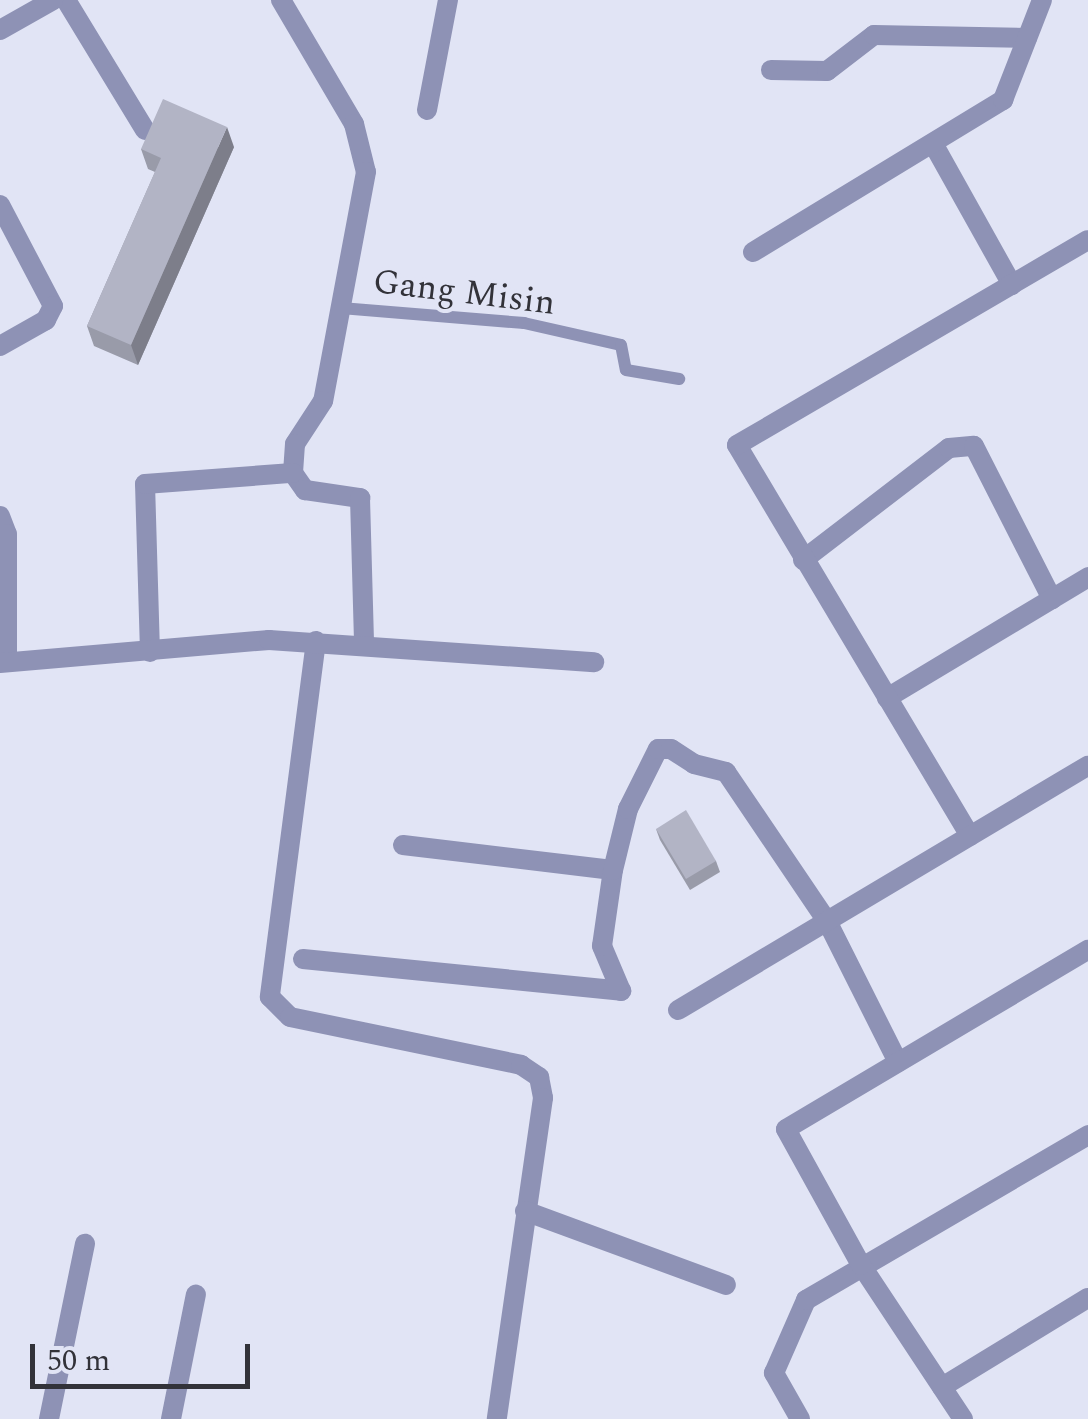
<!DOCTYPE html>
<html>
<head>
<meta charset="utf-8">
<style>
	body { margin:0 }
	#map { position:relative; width:1088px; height:1419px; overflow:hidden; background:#e1e4f5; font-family:Spectral,serif }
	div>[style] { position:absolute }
	.lane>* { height:12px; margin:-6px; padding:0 6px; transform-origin:6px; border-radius:6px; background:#8e92b5 }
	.street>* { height:20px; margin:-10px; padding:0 10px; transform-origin:10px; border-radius:10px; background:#8e92b5 }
	.wall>* { inset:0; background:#999ba9 }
	.shaded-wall>* { inset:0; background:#7d7e8a }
	.building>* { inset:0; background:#b2b4c5 }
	span { translate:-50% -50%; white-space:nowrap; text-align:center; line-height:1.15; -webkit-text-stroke:8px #e1e4f5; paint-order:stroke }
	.street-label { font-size:35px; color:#323239 }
	.scale { position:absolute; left:30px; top:1344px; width:220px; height:45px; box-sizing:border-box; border:5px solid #323239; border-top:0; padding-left:12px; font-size:30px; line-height:35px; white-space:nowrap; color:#323239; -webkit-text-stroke:8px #e1e4f5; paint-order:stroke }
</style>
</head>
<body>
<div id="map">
	<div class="lane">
		<i style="left:341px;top:308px;width:184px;rotate:4.7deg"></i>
		<i style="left:524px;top:323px;width:99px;rotate:12.8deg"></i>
		<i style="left:621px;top:345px;width:25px;rotate:79deg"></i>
		<i style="left:626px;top:370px;width:54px;rotate:9.6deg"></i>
	</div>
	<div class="street">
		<i style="left:66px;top:0;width:152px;rotate:58.7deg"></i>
		<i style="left:281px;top:0;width:144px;rotate:59.5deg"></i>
		<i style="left:354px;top:124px;width:49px;rotate:76deg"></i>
		<i style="left:366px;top:172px;width:233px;rotate:100.6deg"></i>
		<i style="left:323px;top:401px;width:51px;rotate:123.1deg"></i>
		<i style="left:295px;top:444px;width:29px;rotate:94deg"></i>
		<i style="left:293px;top:473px;width:21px;rotate:55deg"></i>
		<i style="left:305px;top:490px;width:56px;rotate:8.3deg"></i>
		<i style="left:360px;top:498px;width:147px;rotate:88.4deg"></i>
		<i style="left:0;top:30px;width:61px;rotate:-29.5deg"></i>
		<i style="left:771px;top:70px;width:56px;rotate:1deg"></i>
		<i style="left:827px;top:71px;width:59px;rotate:-37.5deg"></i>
		<i style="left:874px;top:35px;width:153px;rotate:1.1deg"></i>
		<i style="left:427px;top:110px;width:112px;rotate:-79.2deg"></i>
		<i style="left:935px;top:147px;width:158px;rotate:60.8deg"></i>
		<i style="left:0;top:205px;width:114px;rotate:62.3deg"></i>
		<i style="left:53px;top:306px;width:16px;rotate:117deg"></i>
		<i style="left:46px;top:320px;width:53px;rotate:150.5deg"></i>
		<i style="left:753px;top:252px;width:293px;rotate:-31.3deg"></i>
		<i style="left:1003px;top:100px;width:107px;rotate:-68.7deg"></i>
		<i style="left:0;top:516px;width:19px;rotate:69deg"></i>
		<i style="left:7px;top:534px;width:128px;rotate:90deg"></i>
		<i style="left:803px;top:560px;width:184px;rotate:-37.5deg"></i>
		<i style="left:949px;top:448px;width:25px;rotate:-5deg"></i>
		<i style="left:974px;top:446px;width:172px;rotate:63deg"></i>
		<i style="left:316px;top:641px;width:359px;rotate:97.4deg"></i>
		<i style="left:270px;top:997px;width:28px;rotate:45deg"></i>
		<i style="left:290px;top:1017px;width:236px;rotate:11.7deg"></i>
		<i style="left:521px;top:1065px;width:22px;rotate:34deg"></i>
		<i style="left:539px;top:1077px;width:21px;rotate:79deg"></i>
		<i style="left:543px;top:1098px;width:324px;rotate:98.2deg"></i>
		<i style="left:150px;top:652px;width:168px;rotate:-91.7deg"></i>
		<i style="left:145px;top:484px;width:148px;rotate:-4.3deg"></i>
		<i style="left:0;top:663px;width:270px;rotate:-4.9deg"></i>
		<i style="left:269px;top:640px;width:326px;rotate:3.9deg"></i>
		<i style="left:887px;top:698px;width:235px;rotate:-31deg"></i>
		<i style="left:970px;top:836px;width:455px;rotate:-120.8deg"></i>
		<i style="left:737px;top:445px;width:406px;rotate:-30.3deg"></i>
		<i style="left:403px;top:845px;width:211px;rotate:6.8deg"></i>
		<i style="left:303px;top:959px;width:320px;rotate:5.7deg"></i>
		<i style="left:621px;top:991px;width:49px;rotate:-112.9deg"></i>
		<i style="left:602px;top:946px;width:77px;rotate:-81.8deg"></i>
		<i style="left:613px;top:870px;width:63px;rotate:-76.2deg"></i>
		<i style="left:628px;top:809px;width:67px;rotate:-63.4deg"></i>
		<i style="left:658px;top:749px;width:13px"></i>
		<i style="left:671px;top:749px;width:27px;rotate:33deg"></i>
		<i style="left:694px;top:764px;width:33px;rotate:14deg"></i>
		<i style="left:726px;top:772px;width:180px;rotate:55.9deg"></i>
		<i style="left:827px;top:921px;width:158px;rotate:63.3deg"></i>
		<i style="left:678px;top:1010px;width:477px;rotate:-30.8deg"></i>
		<i style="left:525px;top:1211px;width:214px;rotate:20.2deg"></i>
		<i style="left:942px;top:1387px;width:171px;rotate:-31.4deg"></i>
		<i style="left:49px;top:1419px;width:179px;rotate:-78.4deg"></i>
		<i style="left:171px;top:1419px;width:127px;rotate:-78.7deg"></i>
		<i style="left:800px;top:1419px;width:53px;rotate:-119.5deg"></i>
		<i style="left:774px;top:1373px;width:80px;rotate:-66.3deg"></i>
		<i style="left:806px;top:1300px;width:327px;rotate:-30.3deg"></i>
		<i style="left:963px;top:1419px;width:185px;rotate:-123.5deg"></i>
		<i style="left:861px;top:1265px;width:155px;rotate:-118.9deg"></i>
		<i style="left:786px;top:1129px;width:351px;rotate:-30.7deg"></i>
	</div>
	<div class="wall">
		<i style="clip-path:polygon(234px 147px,138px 365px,94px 346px,87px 326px,155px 172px,148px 169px,141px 149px)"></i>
		<i style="clip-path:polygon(656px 829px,716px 861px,720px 872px,690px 890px,660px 840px)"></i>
	</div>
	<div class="shaded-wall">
		<i style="clip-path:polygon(227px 127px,234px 147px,138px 365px,131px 345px)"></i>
	</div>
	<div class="building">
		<i style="clip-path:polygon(163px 99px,227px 127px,131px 345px,87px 326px,161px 158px,141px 149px)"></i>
		<i style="clip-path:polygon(686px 810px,716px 861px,686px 879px,656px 829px)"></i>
	</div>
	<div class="street-label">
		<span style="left:464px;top:293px;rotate:7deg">Gang Misin</span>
	</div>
	<div class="scale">50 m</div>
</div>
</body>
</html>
